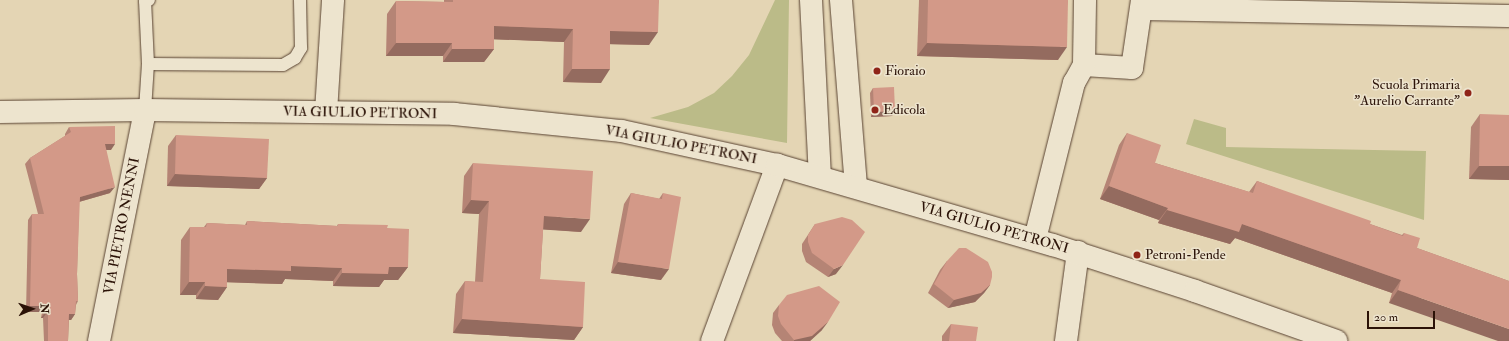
<!DOCTYPE html>
<html>
<head>
<meta charset="utf-8">
<style>
	body { margin:0 }
	#map { position:relative; width:1509px; height:341px; overflow:hidden; background:#e4d5b4; font-family:"IM FELL Double Pica",serif }
	div>[style] { position:absolute }
	.green>* { inset:0; background:#bb8 }
	.roads { filter:drop-shadow(0 0 1px #594332) drop-shadow(0 0 1px #594332) }
	.service>* { height:12px; margin:-6px; padding:0 6px; transform-origin:6px; border-radius:6px; background:#ede4ce }
	.minor>* { height:22px; margin:-11px; padding:0 11px; transform-origin:11px; border-radius:11px; background:#ede4ce }
	.tertiary>* { height:22px; margin:-11px; padding:0 11px; transform-origin:11px; border-radius:11px; background:#ede4ce }
	.wall>* { inset:0; background:#b58475 }
	.shaded-wall>* { inset:0; background:#946b5f }
	.building>* { inset:0; background:#d39988 }
	.dots>* { width:11px; height:11px; translate:-50% -50%; box-sizing:border-box; border:2px solid #ede4ce; border-radius:50% }
	span { translate:-50% -50%; white-space:nowrap; text-align:center; line-height:1.15; -webkit-text-stroke:3px #ede4ce; paint-order:stroke }
	.poi-label { font-size:14px; color:#2b1207 }
	.left { translate:0 -50%; text-align:left }
	.right { translate:-100% -50%; text-align:right }
	.street-label { font-size:14px; color:#2b1207 }
	.north { position:absolute; left:12px; top:289px; width:40px; height:40px; -webkit-text-stroke:3px #ede4ce; paint-order:stroke; rotate:88deg; font-size:11px; font-weight:700; line-height:16px; text-align:center; color:#2b1207 }
	.north::after { content:''; display:block; margin:auto; width:14px; height:18px; background:#2b1207; clip-path:polygon(50% 0,100% 100%,50% 72%,0 100%) }
	.scale { position:absolute; left:1367px; top:311px; width:68px; height:18px; box-sizing:border-box; border:2px solid #2b1207; border-top:0; padding-left:5px; font-size:12px; line-height:14px; white-space:nowrap; color:#2b1207; -webkit-text-stroke:3px #ede4ce; paint-order:stroke }
</style>
</head>
<body>
<div id="map">
	<div class="green">
		<i style="clip-path:polygon(775px 0,789px 0,787px 143px,650px 118px,688px 107px,714px 93px,732px 76px,749px 55px)"></i>
		<i style="clip-path:polygon(1194px 119px,1226px 128px,1226px 147px,1426px 151px,1424px 220px,1186px 144px)"></i>
	</div>
	<div class="roads">
		<div class="service">
			<i style="left:148px;top:64px;width:135px;rotate:0.4deg"></i>
			<i style="left:283px;top:65px;width:14px;rotate:-30deg"></i>
			<i style="left:295px;top:58px;width:12px;rotate:-59deg"></i>
			<i style="left:301px;top:48px;width:48px;rotate:-91.2deg"></i>
			<i style="left:145px;top:110px;width:46px;rotate:-86.3deg"></i>
			<i style="left:148px;top:64px;width:63px;rotate:-92.7deg"></i>
			<i style="left:145px;top:1px;width:4px;rotate:-14deg"></i>
		</div>
		<div class="minor">
			<i style="left:1142px;top:9px;width:367px;rotate:1.1deg"></i>
			<i style="left:1084px;top:65px;width:48px;rotate:3.6deg"></i>
			<i style="left:1132px;top:68px;width:69px;rotate:-81.6deg"></i>
			<i style="left:326px;top:112px;width:112px;rotate:-86.4deg"></i>
			<i style="left:1035px;top:239px;width:161px;rotate:-76deg"></i>
			<i style="left:1074px;top:83px;width:21px;rotate:-61deg"></i>
			<i style="left:1084px;top:65px;width:65px;rotate:-89.1deg"></i>
			<i style="left:99px;top:341px;width:236px;rotate:-78.7deg"></i>
			<i style="left:712px;top:341px;width:188px;rotate:-69.7deg"></i>
			<i style="left:1066px;top:341px;width:90px;rotate:-82.3deg"></i>
		</div>
		<div class="tertiary">
			<i style="left:811px;top:0;width:177px;rotate:87.1deg"></i>
			<i style="left:841px;top:0;width:188px;rotate:85.4deg"></i>
			<i style="left:0;top:112px;width:145px;rotate:-0.8deg"></i>
			<i style="left:145px;top:110px;width:309px;rotate:0.7deg"></i>
			<i style="left:454px;top:114px;width:169px;rotate:5.8deg"></i>
			<i style="left:622px;top:131px;width:159px;rotate:12.4deg"></i>
			<i style="left:777px;top:165px;width:287px;rotate:16.2deg"></i>
			<i style="left:1053px;top:245px;width:149px;rotate:17.9deg"></i>
			<i style="left:1195px;top:291px;width:150px;rotate:19.5deg"></i>
		</div>
	</div>
	<div class="wall">
		<i style="clip-path:polygon(444px 0,659px 0,649px 45px,610px 44px,601px 83px,563px 82px,564px 42px,494px 39px,494px 49px,484px 62px,443px 62px,443px 56px,386px 56px,387px 14px,396px 1px,444px 2px)"></i>
		<i style="clip-path:polygon(919px 0,1068px 0,1058px 60px,917px 56px)"></i>
		<i style="clip-path:polygon(873px 88px,895px 111px,892px 116px,871px 117px,870px 93px)"></i>
		<i style="clip-path:polygon(1480px 114px,1509px 180px,1469px 179px,1471px 127px)"></i>
		<i style="clip-path:polygon(69px 127px,111px 150px,106px 150px,110px 193px,79px 202px,77px 274px,78px 301px,76px 305px,75px 314px,71px 320px,69px 320px,68px 341px,44px 341px,43px 318px,41px 318px,42px 312px,26px 312px,28px 220px,32px 214px,38px 214px,25px 164px,30px 158px,65px 136px,65px 134px)"></i>
		<i style="clip-path:polygon(1127px 133px,1155px 163px,1249px 192px,1257px 181px,1370px 224px,1402px 235px,1404px 233px,1417px 248px,1509px 281px,1389px 303px,1392px 293px,1235px 238px,1230px 244px,1158px 223px,1159px 220px,1100px 199px,1119px 145px)"></i>
		<i style="clip-path:polygon(176px 135px,267px 178px,259px 189px,167px 186px,168px 146px)"></i>
		<i style="clip-path:polygon(473px 163px,581px 232px,543px 229px,540px 279px,583px 327px,574px 340px,453px 333px,456px 294px,465px 281px,475px 282px,479px 214px,462px 213px,464px 176px)"></i>
		<i style="clip-path:polygon(631px 193px,659px 199px,663px 193px,661px 280px,611px 273px,624px 204px)"></i>
		<i style="clip-path:polygon(247px 221px,337px 226px,338px 224px,387px 228px,408px 267px,398px 280px,384px 280px,379px 287px,333px 286px,333px 281px,285px 279px,282px 284px,227px 282px,227px 287px,218px 300px,196px 299px,196px 295px,180px 295px,181px 240px,190px 227px,204px 227px,207px 223px,245px 225px)"></i>
		<i style="clip-path:polygon(815px 224px,836px 274px,828px 277px,806px 262px,802px 251px,802px 244px)"></i>
		<i style="clip-path:polygon(947px 261px,990px 285px,984px 293px,975px 302px,948px 308px,928px 293px,940px 270px)"></i>
		<i style="clip-path:polygon(779px 305px,822px 330px,810px 341px,782px 341px,775px 333px,772px 325px,773px 313px)"></i>
		<i style="clip-path:polygon(951px 324px,976px 341px,942px 341px,942px 336px)"></i>
	</div>
	<div class="shaded-wall">
		<i style="clip-path:polygon(494px 26px,573px 29px,564px 42px,485px 39px)"></i>
		<i style="clip-path:polygon(610px 31px,658px 32px,649px 45px,601px 44px)"></i>
		<i style="clip-path:polygon(396px 43px,452px 43px,443px 56px,386px 56px)"></i>
		<i style="clip-path:polygon(927px 43px,1067px 47px,1058px 60px,917px 56px)"></i>
		<i style="clip-path:polygon(452px 49px,494px 49px,484px 62px,443px 62px)"></i>
		<i style="clip-path:polygon(572px 69px,610px 69px,601px 83px,563px 82px)"></i>
		<i style="clip-path:polygon(895px 111px,892px 116px,871px 117px,874px 112px)"></i>
		<i style="clip-path:polygon(105px 144px,115px 144px,111px 150px,101px 150px)"></i>
		<i style="clip-path:polygon(1479px 166px,1509px 166px,1509px 180px,1469px 179px)"></i>
		<i style="clip-path:polygon(175px 174px,267px 178px,259px 189px,167px 186px)"></i>
		<i style="clip-path:polygon(1109px 186px,1168px 208px,1159px 220px,1100px 199px)"></i>
		<i style="clip-path:polygon(115px 187px,110px 193px,75px 203px,80px 197px)"></i>
		<i style="clip-path:polygon(471px 200px,489px 201px,479px 214px,462px 213px)"></i>
		<i style="clip-path:polygon(1167px 210px,1242px 224px,1401px 280px,1392px 293px,1235px 238px,1230px 244px,1158px 223px)"></i>
		<i style="clip-path:polygon(544px 216px,590px 219px,581px 232px,535px 229px)"></i>
		<i style="clip-path:polygon(618px 262px,669px 269px,661px 280px,611px 273px)"></i>
		<i style="clip-path:polygon(843px 265px,836px 274px,828px 277px,834px 269px)"></i>
		<i style="clip-path:polygon(291px 266px,342px 268px,333px 281px,285px 279px,282px 284px,218px 282px,227px 269px)"></i>
		<i style="clip-path:polygon(389px 267px,408px 267px,398px 280px,384px 280px,379px 287px,333px 286px,342px 273px)"></i>
		<i style="clip-path:polygon(189px 282px,205px 282px,196px 295px,180px 295px)"></i>
		<i style="clip-path:polygon(990px 285px,984px 293px,975px 302px,948px 308px,954px 300px)"></i>
		<i style="clip-path:polygon(205px 286px,227px 287px,218px 300px,196px 299px)"></i>
		<i style="clip-path:polygon(1398px 290px,1509px 329px,1509px 341px,1498px 341px,1389px 303px)"></i>
		<i style="clip-path:polygon(30px 306px,46px 306px,42px 312px,26px 312px)"></i>
		<i style="clip-path:polygon(46px 311px,48px 311px,43px 318px,41px 318px)"></i>
		<i style="clip-path:polygon(69px 314px,75px 314px,71px 320px,64px 320px)"></i>
		<i style="clip-path:polygon(462px 319px,583px 327px,574px 340px,453px 333px)"></i>
		<i style="clip-path:polygon(828px 322px,822px 330px,810px 341px,794px 341px,794px 340px)"></i>
	</div>
	<div class="building">
		<i style="clip-path:polygon(453px 0,659px 0,658px 32px,610px 31px,610px 69px,572px 69px,573px 29px,494px 26px,494px 49px,452px 49px,452px 43px,396px 43px,396px 1px,453px 2px)"></i>
		<i style="clip-path:polygon(928px 0,1068px 0,1067px 47px,927px 43px)"></i>
		<i style="clip-path:polygon(894px 87px,895px 111px,874px 112px,873px 88px)"></i>
		<i style="clip-path:polygon(1480px 114px,1509px 115px,1509px 166px,1479px 166px)"></i>
		<i style="clip-path:polygon(115px 126px,115px 144px,105px 144px,115px 187px,80px 197px,77px 274px,78px 301px,76px 301px,75px 314px,69px 314px,68px 341px,48px 341px,48px 311px,46px 311px,46px 306px,30px 306px,32px 214px,44px 214px,30px 158px,71px 132px,69px 127px)"></i>
		<i style="clip-path:polygon(1127px 133px,1161px 145px,1155px 163px,1253px 193px,1257px 181px,1371px 221px,1370px 224px,1403px 236px,1404px 233px,1420px 238px,1417px 248px,1509px 281px,1509px 329px,1398px 290px,1401px 280px,1242px 224px,1239px 232px,1167px 210px,1168px 208px,1109px 186px)"></i>
		<i style="clip-path:polygon(176px 135px,269px 139px,267px 178px,175px 174px)"></i>
		<i style="clip-path:polygon(473px 163px,593px 171px,590px 219px,544px 216px,540px 279px,585px 282px,583px 327px,462px 319px,465px 281px,483px 282px,489px 201px,471px 200px)"></i>
		<i style="clip-path:polygon(631px 193px,662px 199px,663px 193px,681px 197px,669px 269px,618px 262px)"></i>
		<i style="clip-path:polygon(842px 217px,852px 220px,865px 232px,843px 265px,834px 269px,812px 253px,808px 242px,808px 235px,815px 224px)"></i>
		<i style="clip-path:polygon(247px 221px,338px 226px,338px 224px,388px 225px,387px 228px,409px 229px,408px 267px,389px 267px,388px 274px,342px 273px,342px 268px,291px 266px,291px 271px,227px 269px,227px 287px,205px 286px,205px 282px,189px 282px,190px 227px,206px 227px,207px 223px,247px 225px)"></i>
		<i style="clip-path:polygon(959px 248px,966px 248px,988px 262px,992px 272px,992px 277px,990px 285px,981px 293px,954px 300px,934px 284px,947px 261px)"></i>
		<i style="clip-path:polygon(819px 286px,840px 302px,828px 322px,812px 336px,794px 340px,781px 324px,778px 316px,779px 305px,787px 295px)"></i>
		<i style="clip-path:polygon(951px 324px,978px 327px,976px 341px,949px 341px)"></i>
	</div>
	<div class="dots">
		<i style="left:877px;top:71px;background:#8f2418"></i>
		<i style="left:1468px;top:93px;background:#8f2418"></i>
		<i style="left:875px;top:110px;background:#8f2418"></i>
		<i style="left:1137px;top:255px;background:#8f2418"></i>
	</div>
	<div class="poi-label">
		<span class="left" style="left:885px;top:71px">Fioraio</span>
		<span class="right" style="left:1460px;top:93px">Scuola Primaria<br>"Aurelio Carrante"</span>
		<span class="left" style="left:883px;top:110px">Edicola</span>
		<span class="left" style="left:1145px;top:255px">Petroni-Pende</span>
	</div>
	<div class="street-label">
		<span style="left:360px;top:113px;rotate:1deg">VIA GIULIO PETRONI</span>
		<span style="left:681px;top:145px;rotate:11deg">VIA GIULIO PETRONI</span>
		<span style="left:122px;top:226px;rotate:-79deg">VIA PIETRO NENNI</span>
		<span style="left:994px;top:228px;rotate:16deg">VIA GIULIO PETRONI</span>
	</div>
	<div class="north">N</div>
	<div class="scale">20 m</div>
</div>
</body>
</html>
